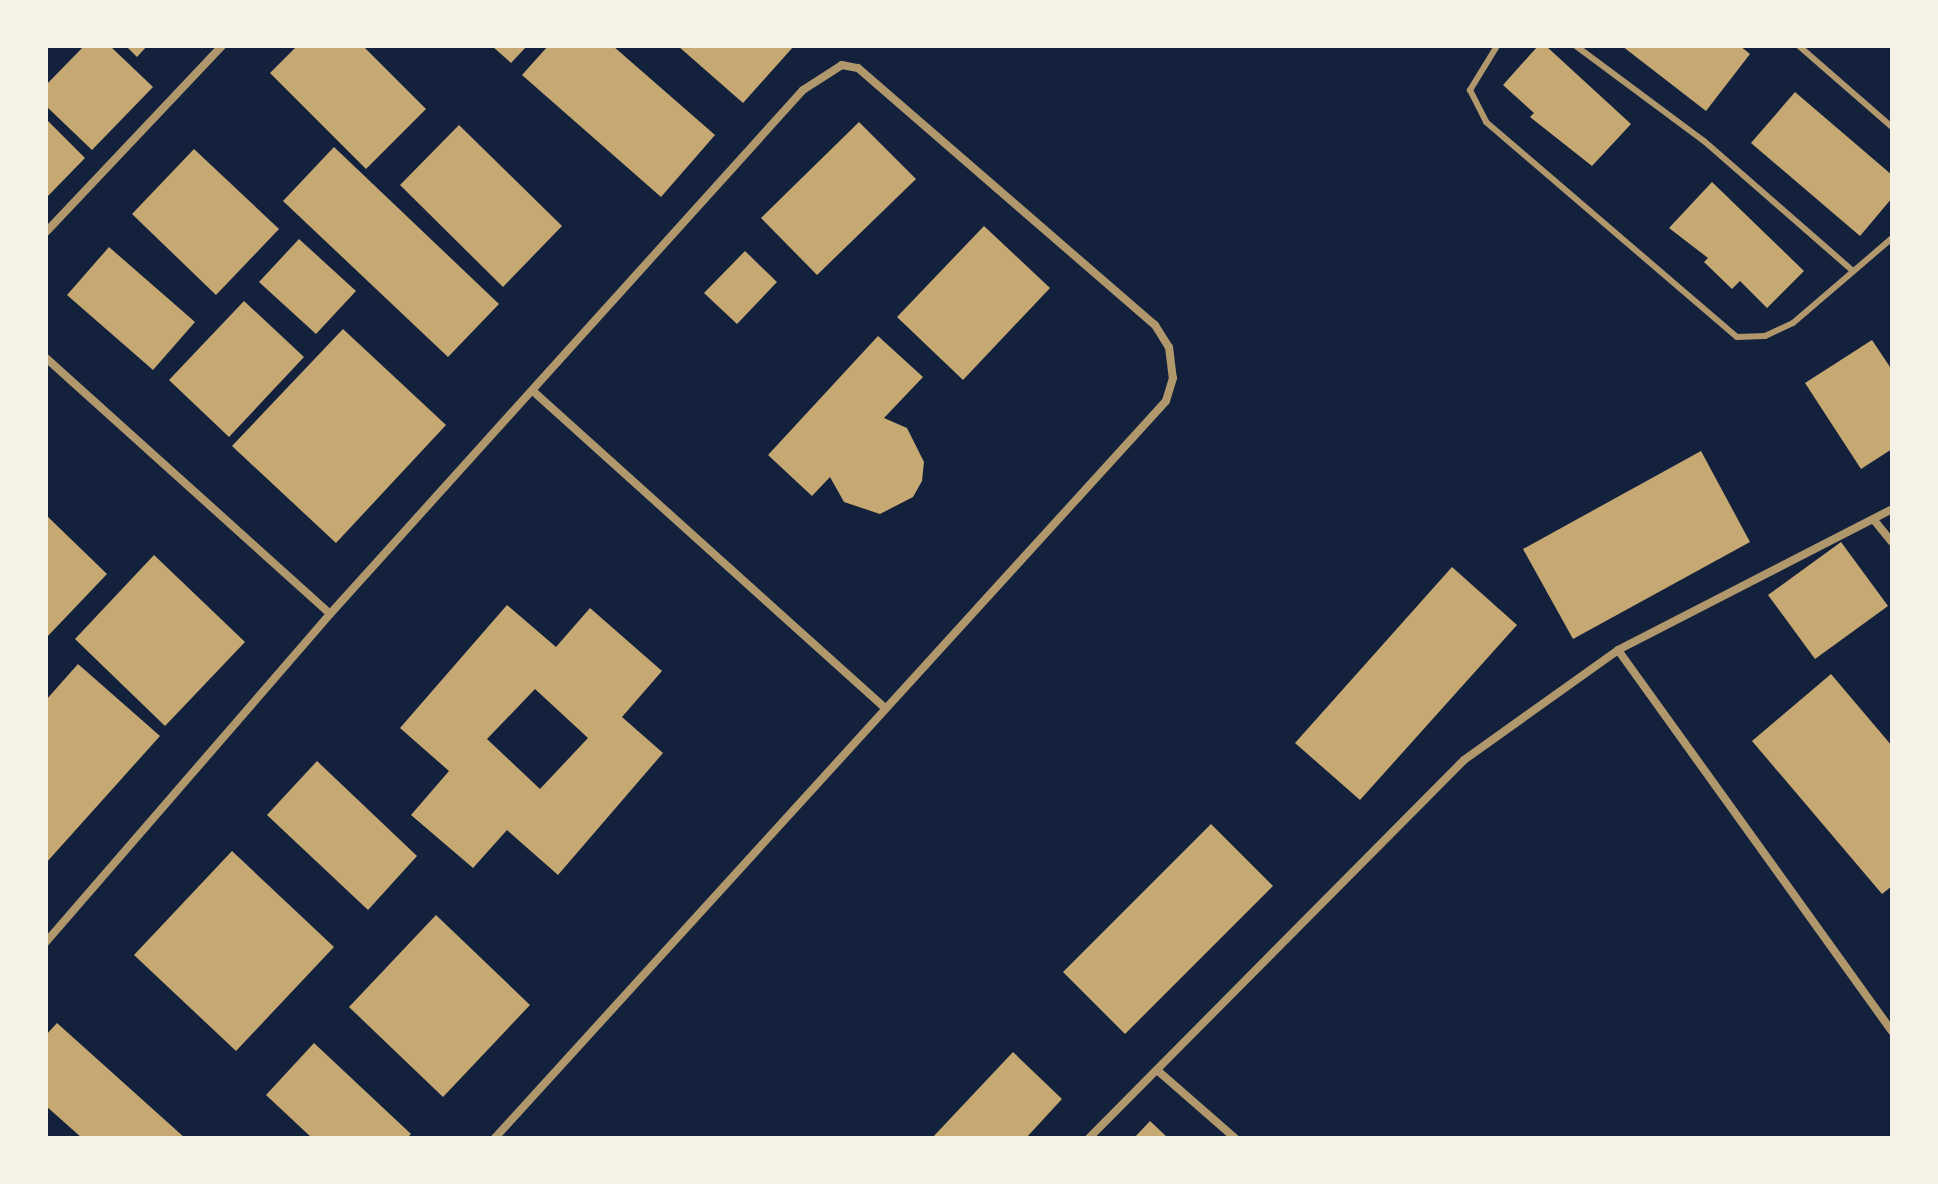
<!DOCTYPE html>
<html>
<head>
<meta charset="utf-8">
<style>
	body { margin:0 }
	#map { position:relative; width:1938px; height:1184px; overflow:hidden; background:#14213d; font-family:"Titillium Web",sans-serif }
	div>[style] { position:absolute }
	.building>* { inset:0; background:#c6a872 }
	.service>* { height:6px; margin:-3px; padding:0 3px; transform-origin:3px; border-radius:3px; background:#b1986c }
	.minor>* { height:8px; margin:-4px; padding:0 4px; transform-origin:4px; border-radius:4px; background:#b1986c }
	span { translate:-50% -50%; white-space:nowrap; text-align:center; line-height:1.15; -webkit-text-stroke:7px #f6f1e7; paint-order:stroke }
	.frame { position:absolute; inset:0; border:48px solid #f6f1e7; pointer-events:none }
</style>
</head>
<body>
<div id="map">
	<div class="building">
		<i style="clip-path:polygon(84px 46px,110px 46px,153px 87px,92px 150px,46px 106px,46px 85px)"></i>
		<i style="clip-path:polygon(126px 46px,147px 46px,137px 57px)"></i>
		<i style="clip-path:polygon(297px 46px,363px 46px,426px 109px,366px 169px,270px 73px)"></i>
		<i style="clip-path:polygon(492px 46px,527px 46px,511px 63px)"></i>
		<i style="clip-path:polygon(548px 46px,613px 46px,715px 135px,661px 197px,522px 75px)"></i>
		<i style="clip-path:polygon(678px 46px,794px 46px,743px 103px)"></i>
		<i style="clip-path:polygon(1538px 46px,1546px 46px,1631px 124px,1592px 166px,1530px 117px,1534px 113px,1503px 85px)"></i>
		<i style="clip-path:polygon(1622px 46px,1740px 46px,1750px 54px,1706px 111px)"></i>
		<i style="clip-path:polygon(1795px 92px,1892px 175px,1892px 198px,1860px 236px,1751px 143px)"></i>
		<i style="clip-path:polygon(46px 119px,85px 158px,46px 198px)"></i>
		<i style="clip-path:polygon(859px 122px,916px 179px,817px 275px,761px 218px)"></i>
		<i style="clip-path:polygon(459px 125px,562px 226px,503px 287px,400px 185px)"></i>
		<i style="clip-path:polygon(334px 147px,499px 304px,448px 357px,283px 201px)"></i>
		<i style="clip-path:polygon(194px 149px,279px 229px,216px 295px,132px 214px)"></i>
		<i style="clip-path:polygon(1712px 182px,1804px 271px,1767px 308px,1740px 281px,1732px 289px,1704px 262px,1708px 258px,1669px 228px)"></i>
		<i style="clip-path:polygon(984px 226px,1050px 288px,963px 380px,897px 317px)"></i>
		<i style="clip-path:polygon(299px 239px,356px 291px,316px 334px,259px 282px)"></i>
		<i style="clip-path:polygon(109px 247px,195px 322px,153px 370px,67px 295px)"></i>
		<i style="clip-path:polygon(745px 251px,777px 282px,737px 324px,704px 293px)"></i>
		<i style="clip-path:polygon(244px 301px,304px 357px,229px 437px,169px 380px)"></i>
		<i style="clip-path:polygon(343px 329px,446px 425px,336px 543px,232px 446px)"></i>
		<i style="clip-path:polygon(878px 336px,923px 377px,884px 418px,907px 428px,924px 462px,922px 481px,913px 497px,880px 514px,844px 502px,830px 477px,812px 496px,768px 455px)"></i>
		<i style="clip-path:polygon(1872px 340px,1892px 370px,1892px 449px,1861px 469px,1805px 383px)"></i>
		<i style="clip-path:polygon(1701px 451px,1750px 542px,1573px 639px,1523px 549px)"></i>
		<i style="clip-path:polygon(46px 515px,107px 574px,46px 638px)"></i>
		<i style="clip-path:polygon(1841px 542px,1888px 606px,1815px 659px,1768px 595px)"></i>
		<i style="clip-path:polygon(154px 555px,245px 642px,165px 726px,75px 639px)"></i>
		<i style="clip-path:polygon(1452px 567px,1517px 625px,1360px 800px,1295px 743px)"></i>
		<i style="clip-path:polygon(evenodd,507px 605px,556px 647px,590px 608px,662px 671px,622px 717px,663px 753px,558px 875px,507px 830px,473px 868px,411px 815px,449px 771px,400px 728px,507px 605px,535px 689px,588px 738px,540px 789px,487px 739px,535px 689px)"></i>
		<i style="clip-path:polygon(78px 664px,160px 736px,46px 863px,46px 700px)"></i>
		<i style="clip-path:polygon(1831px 674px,1892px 746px,1892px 886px,1882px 894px,1752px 741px)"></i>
		<i style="clip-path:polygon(317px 761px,417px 856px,368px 910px,267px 815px)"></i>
		<i style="clip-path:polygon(1211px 824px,1273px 886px,1125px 1034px,1063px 972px)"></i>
		<i style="clip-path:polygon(232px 851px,334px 947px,236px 1051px,134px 955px)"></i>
		<i style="clip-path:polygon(436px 915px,530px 1005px,443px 1097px,349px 1007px)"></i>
		<i style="clip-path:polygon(57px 1023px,185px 1138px,82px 1138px,46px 1106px,46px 1035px)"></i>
		<i style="clip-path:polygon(314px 1043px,411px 1134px,407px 1138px,312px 1138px,266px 1095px)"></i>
		<i style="clip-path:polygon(1013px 1052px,1062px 1099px,1026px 1138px,932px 1138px)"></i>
		<i style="clip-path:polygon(1150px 1121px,1168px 1138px,1134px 1138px)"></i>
	</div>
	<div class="service">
		<i style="left:1497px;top:46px;width:52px;rotate:121.5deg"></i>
		<i style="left:1470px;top:90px;width:36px;rotate:63deg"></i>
		<i style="left:1486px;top:122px;width:330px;rotate:40.6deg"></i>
		<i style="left:1737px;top:337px;width:28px;rotate:-2deg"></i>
		<i style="left:1765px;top:336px;width:31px;rotate:-25deg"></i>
		<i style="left:1793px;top:323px;width:130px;rotate:-40.6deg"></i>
		<i style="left:1576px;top:46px;width:159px;rotate:36.6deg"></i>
		<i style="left:1704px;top:141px;width:198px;rotate:41.1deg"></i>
		<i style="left:1799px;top:46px;width:123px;rotate:41.1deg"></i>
	</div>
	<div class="minor">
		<i style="left:46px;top:232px;width:256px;rotate:-46.6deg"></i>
		<i style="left:46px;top:358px;width:382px;rotate:42deg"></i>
		<i style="left:534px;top:392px;width:472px;rotate:42deg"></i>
		<i style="left:1874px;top:520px;width:28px;rotate:51deg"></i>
		<i style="left:1618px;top:650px;width:469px;rotate:54.3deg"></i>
		<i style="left:46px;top:942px;width:434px;rotate:-49.1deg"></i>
		<i style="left:330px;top:614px;width:706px;rotate:-47.93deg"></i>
		<i style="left:803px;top:90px;width:46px;rotate:-32.7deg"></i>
		<i style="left:842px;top:65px;width:16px;rotate:11deg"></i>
		<i style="left:858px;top:68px;width:393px;rotate:40.9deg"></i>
		<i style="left:1155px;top:325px;width:26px;rotate:58deg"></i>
		<i style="left:1169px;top:347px;width:31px;rotate:83deg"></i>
		<i style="left:1173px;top:378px;width:24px;rotate:107deg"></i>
		<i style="left:1166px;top:401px;width:997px;rotate:132.32deg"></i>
		<i style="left:1157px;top:1070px;width:103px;rotate:41.1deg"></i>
		<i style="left:1089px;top:1138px;width:532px;rotate:-45.23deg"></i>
		<i style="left:1464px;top:760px;width:189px;rotate:-35.5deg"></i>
		<i style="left:1618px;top:650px;width:308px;rotate:-27.2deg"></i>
	</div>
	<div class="frame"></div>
</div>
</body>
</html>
